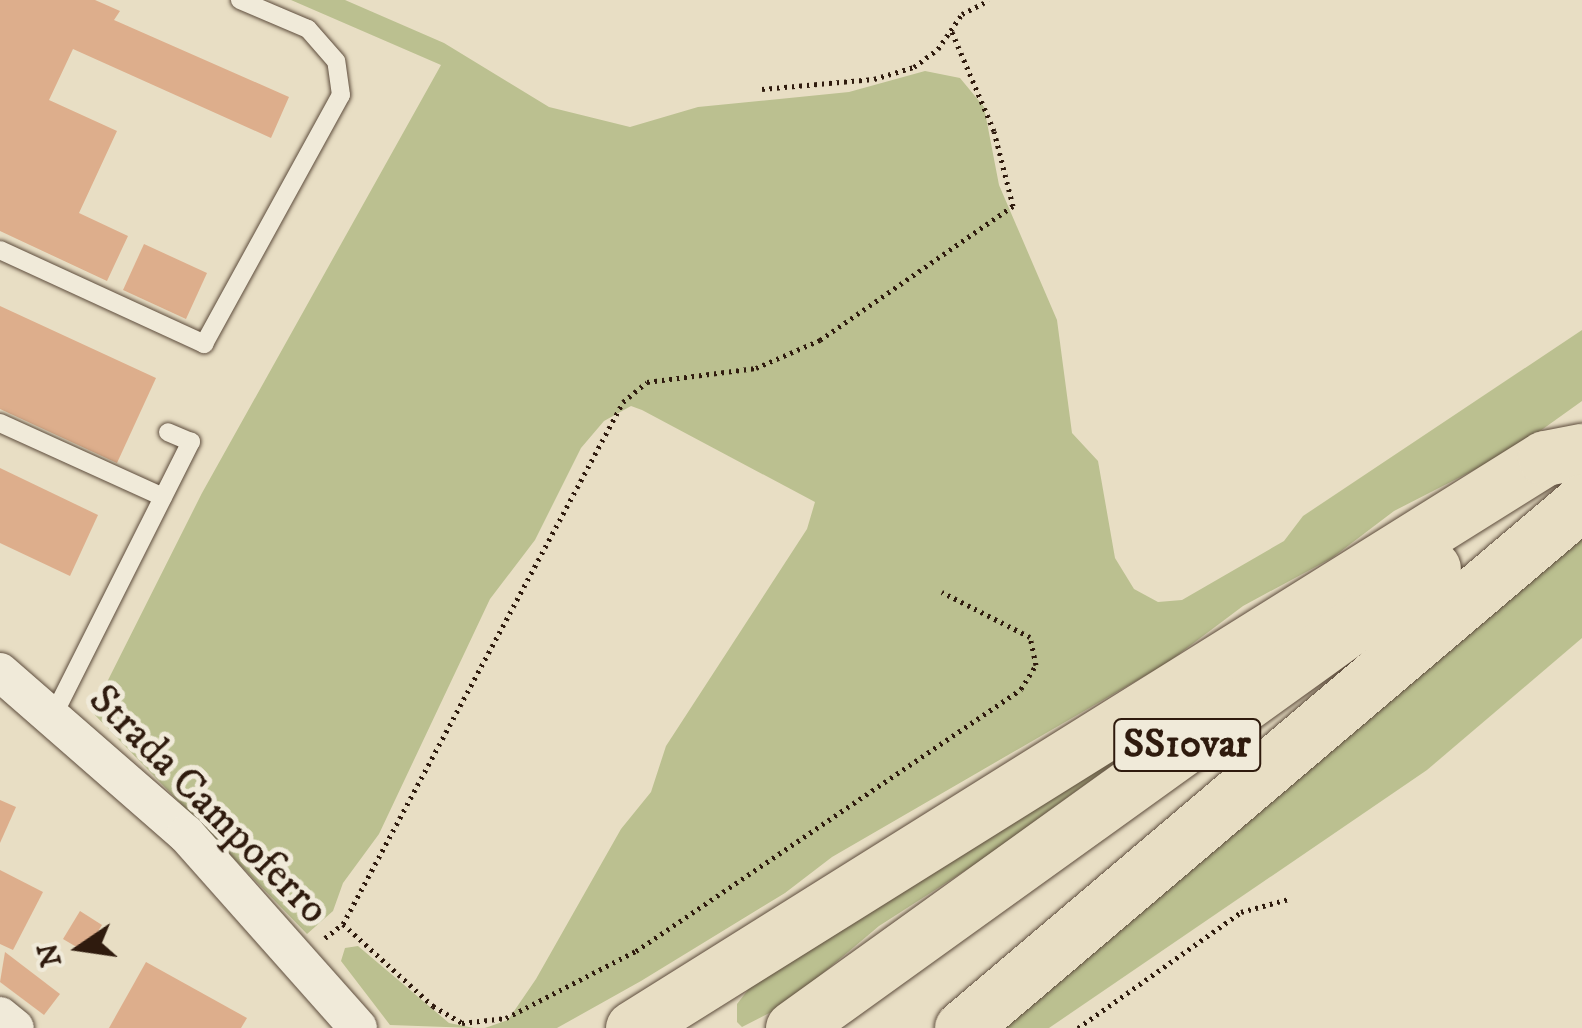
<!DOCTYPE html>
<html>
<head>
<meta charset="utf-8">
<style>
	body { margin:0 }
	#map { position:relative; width:1582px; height:1028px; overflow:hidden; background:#e8dec4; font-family:"IM FELL DW Pica",serif }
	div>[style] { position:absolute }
	.green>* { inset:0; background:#bbc090 }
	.building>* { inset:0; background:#ddae8c }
	.path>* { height:5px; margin-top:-2.5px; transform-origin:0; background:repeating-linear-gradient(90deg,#2f1b0e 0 2.5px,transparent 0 7.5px) }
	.roads { filter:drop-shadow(0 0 2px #5d4c3c) drop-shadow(0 0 2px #5d4c3c) }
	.service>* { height:18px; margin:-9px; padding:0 9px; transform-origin:9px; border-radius:9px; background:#f0ead9 }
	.minor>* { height:38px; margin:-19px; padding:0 19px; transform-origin:19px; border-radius:19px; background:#f0ead9 }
	.trunk>* { height:55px; margin:-27.5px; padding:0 27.5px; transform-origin:27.5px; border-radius:27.5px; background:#e8dec4 }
	span { translate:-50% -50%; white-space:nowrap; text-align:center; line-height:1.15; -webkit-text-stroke:10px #f0ead9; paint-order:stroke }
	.shield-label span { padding:2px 8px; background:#f0ead9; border:2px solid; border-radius:8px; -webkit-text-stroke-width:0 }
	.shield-label { font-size:40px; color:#2f1b0e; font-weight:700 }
	.street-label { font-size:42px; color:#2f1b0e }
	.north { position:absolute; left:30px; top:898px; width:100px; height:100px; -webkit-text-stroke:8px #f0ead9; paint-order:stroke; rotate:257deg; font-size:28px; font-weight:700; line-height:40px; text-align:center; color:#2f1b0e }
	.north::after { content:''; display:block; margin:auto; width:35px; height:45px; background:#2f1b0e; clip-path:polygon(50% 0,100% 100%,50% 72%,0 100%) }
</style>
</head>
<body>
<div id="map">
	<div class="green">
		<i style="clip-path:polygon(291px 0,345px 0,444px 43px,549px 107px,630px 127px,698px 107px,849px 92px,925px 71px,960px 78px,984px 107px,999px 185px,1057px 320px,1072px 433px,1098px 461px,1115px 558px,1134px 589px,1158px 602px,1182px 600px,1284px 541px,1303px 516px,1582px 330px,1582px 401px,1515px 449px,1394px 511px,1332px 558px,1243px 606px,1167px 663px,832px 857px,785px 893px,641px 981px,557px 1028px,485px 1028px,508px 1020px,536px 979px,621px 829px,651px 792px,666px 746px,807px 529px,815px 502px,642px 410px,631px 406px,604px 421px,581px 448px,535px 540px,490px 599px,379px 834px,343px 883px,333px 911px,307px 934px,92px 712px,202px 493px,441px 65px)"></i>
		<i style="clip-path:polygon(1582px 531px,1582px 638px,1427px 770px,1049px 1028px,992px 1028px)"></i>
		<i style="clip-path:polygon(1296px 631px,977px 863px,879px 926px,785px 1005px,742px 1027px,737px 1022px,737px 1004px,767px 965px)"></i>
		<i style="clip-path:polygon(358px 946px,449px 1023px,474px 1028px,390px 1025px,341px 961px,345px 948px)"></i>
	</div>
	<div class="building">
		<i style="clip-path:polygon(0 0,95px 0,120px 11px,114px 20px,289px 97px,271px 138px,73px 49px,49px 100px,117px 131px,79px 213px,128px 236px,107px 281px,0 231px)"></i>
		<i style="clip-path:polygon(144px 244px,207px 273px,186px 319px,123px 290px)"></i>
		<i style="clip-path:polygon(0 306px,156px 378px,117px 463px,0 409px)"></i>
		<i style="clip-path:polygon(0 468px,98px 515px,70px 576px,0 543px)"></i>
		<i style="clip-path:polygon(0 800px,16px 807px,0 843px)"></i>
		<i style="clip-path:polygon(0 870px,43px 892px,13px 950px,0 944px)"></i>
		<i style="clip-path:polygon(80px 911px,102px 925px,85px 952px,63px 939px)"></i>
		<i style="clip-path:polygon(5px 952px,60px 994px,44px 1015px,0 982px)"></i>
		<i style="clip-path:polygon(146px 962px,247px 1018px,241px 1028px,109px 1028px)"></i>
	</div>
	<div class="path">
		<i style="left:762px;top:89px;width:112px;rotate:-5.1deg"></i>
		<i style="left:874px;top:79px;width:42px;rotate:-16.7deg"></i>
		<i style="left:914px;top:67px;width:30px;rotate:-37deg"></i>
		<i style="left:938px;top:49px;width:42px;rotate:-55.6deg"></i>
		<i style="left:962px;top:14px;width:30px;rotate:-27deg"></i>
		<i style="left:343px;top:924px;width:122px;rotate:42.3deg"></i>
		<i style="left:433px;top:1006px;width:34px;rotate:30deg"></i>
		<i style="left:462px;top:1023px;width:44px;rotate:-6.5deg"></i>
		<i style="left:506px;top:1018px;width:146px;rotate:-27.3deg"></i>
		<i style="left:636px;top:951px;width:466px;rotate:-34.2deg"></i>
		<i style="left:1021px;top:689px;width:28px;rotate:-58deg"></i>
		<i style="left:1036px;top:665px;width:29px;rotate:-102deg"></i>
		<i style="left:1030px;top:637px;width:99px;rotate:-152.9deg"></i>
		<i style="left:325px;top:938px;width:23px;rotate:-38deg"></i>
		<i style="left:343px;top:924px;width:592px;rotate:-61.79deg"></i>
		<i style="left:623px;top:402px;width:31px;rotate:-40deg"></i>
		<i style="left:647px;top:382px;width:110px;rotate:-7.3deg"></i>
		<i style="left:756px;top:368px;width:70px;rotate:-23.6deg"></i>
		<i style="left:820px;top:340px;width:235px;rotate:-34.8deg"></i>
		<i style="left:1013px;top:206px;width:77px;rotate:-104.2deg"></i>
		<i style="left:994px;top:131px;width:108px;rotate:-113deg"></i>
		<i style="left:1078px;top:1028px;width:200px;rotate:-35.4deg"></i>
		<i style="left:1241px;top:912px;width:50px;rotate:-15.2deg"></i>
	</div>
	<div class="roads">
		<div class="service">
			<i style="left:0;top:250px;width:225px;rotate:24.7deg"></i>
			<i style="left:204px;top:344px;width:284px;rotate:-61.2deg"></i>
			<i style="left:341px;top:95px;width:34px;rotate:-98deg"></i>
			<i style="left:336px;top:61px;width:43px;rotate:-131.2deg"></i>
			<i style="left:308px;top:29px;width:74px;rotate:-156.9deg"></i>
			<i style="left:0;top:423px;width:179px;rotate:24.4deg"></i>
			<i style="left:54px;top:714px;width:305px;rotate:-63.3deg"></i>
			<i style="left:191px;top:442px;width:25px;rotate:-157deg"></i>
		</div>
		<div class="minor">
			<i style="left:0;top:672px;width:247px;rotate:41.1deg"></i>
			<i style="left:186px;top:834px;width:259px;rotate:48.4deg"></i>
			<i style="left:0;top:1016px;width:19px;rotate:39deg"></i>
		</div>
		<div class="trunk">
			<i style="left:633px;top:1028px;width:1075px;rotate:-32.01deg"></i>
			<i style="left:1545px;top:458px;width:38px;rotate:-11deg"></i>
			<i style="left:793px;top:1028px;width:788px;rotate:-35.71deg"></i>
			<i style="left:962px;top:1028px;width:813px;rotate:-40.31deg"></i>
		</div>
	</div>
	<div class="shield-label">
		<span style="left:1187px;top:745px">SS10var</span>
	</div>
	<div class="street-label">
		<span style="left:208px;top:805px;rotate:45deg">Strada Campoferro</span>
	</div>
	<div class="north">N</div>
</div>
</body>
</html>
